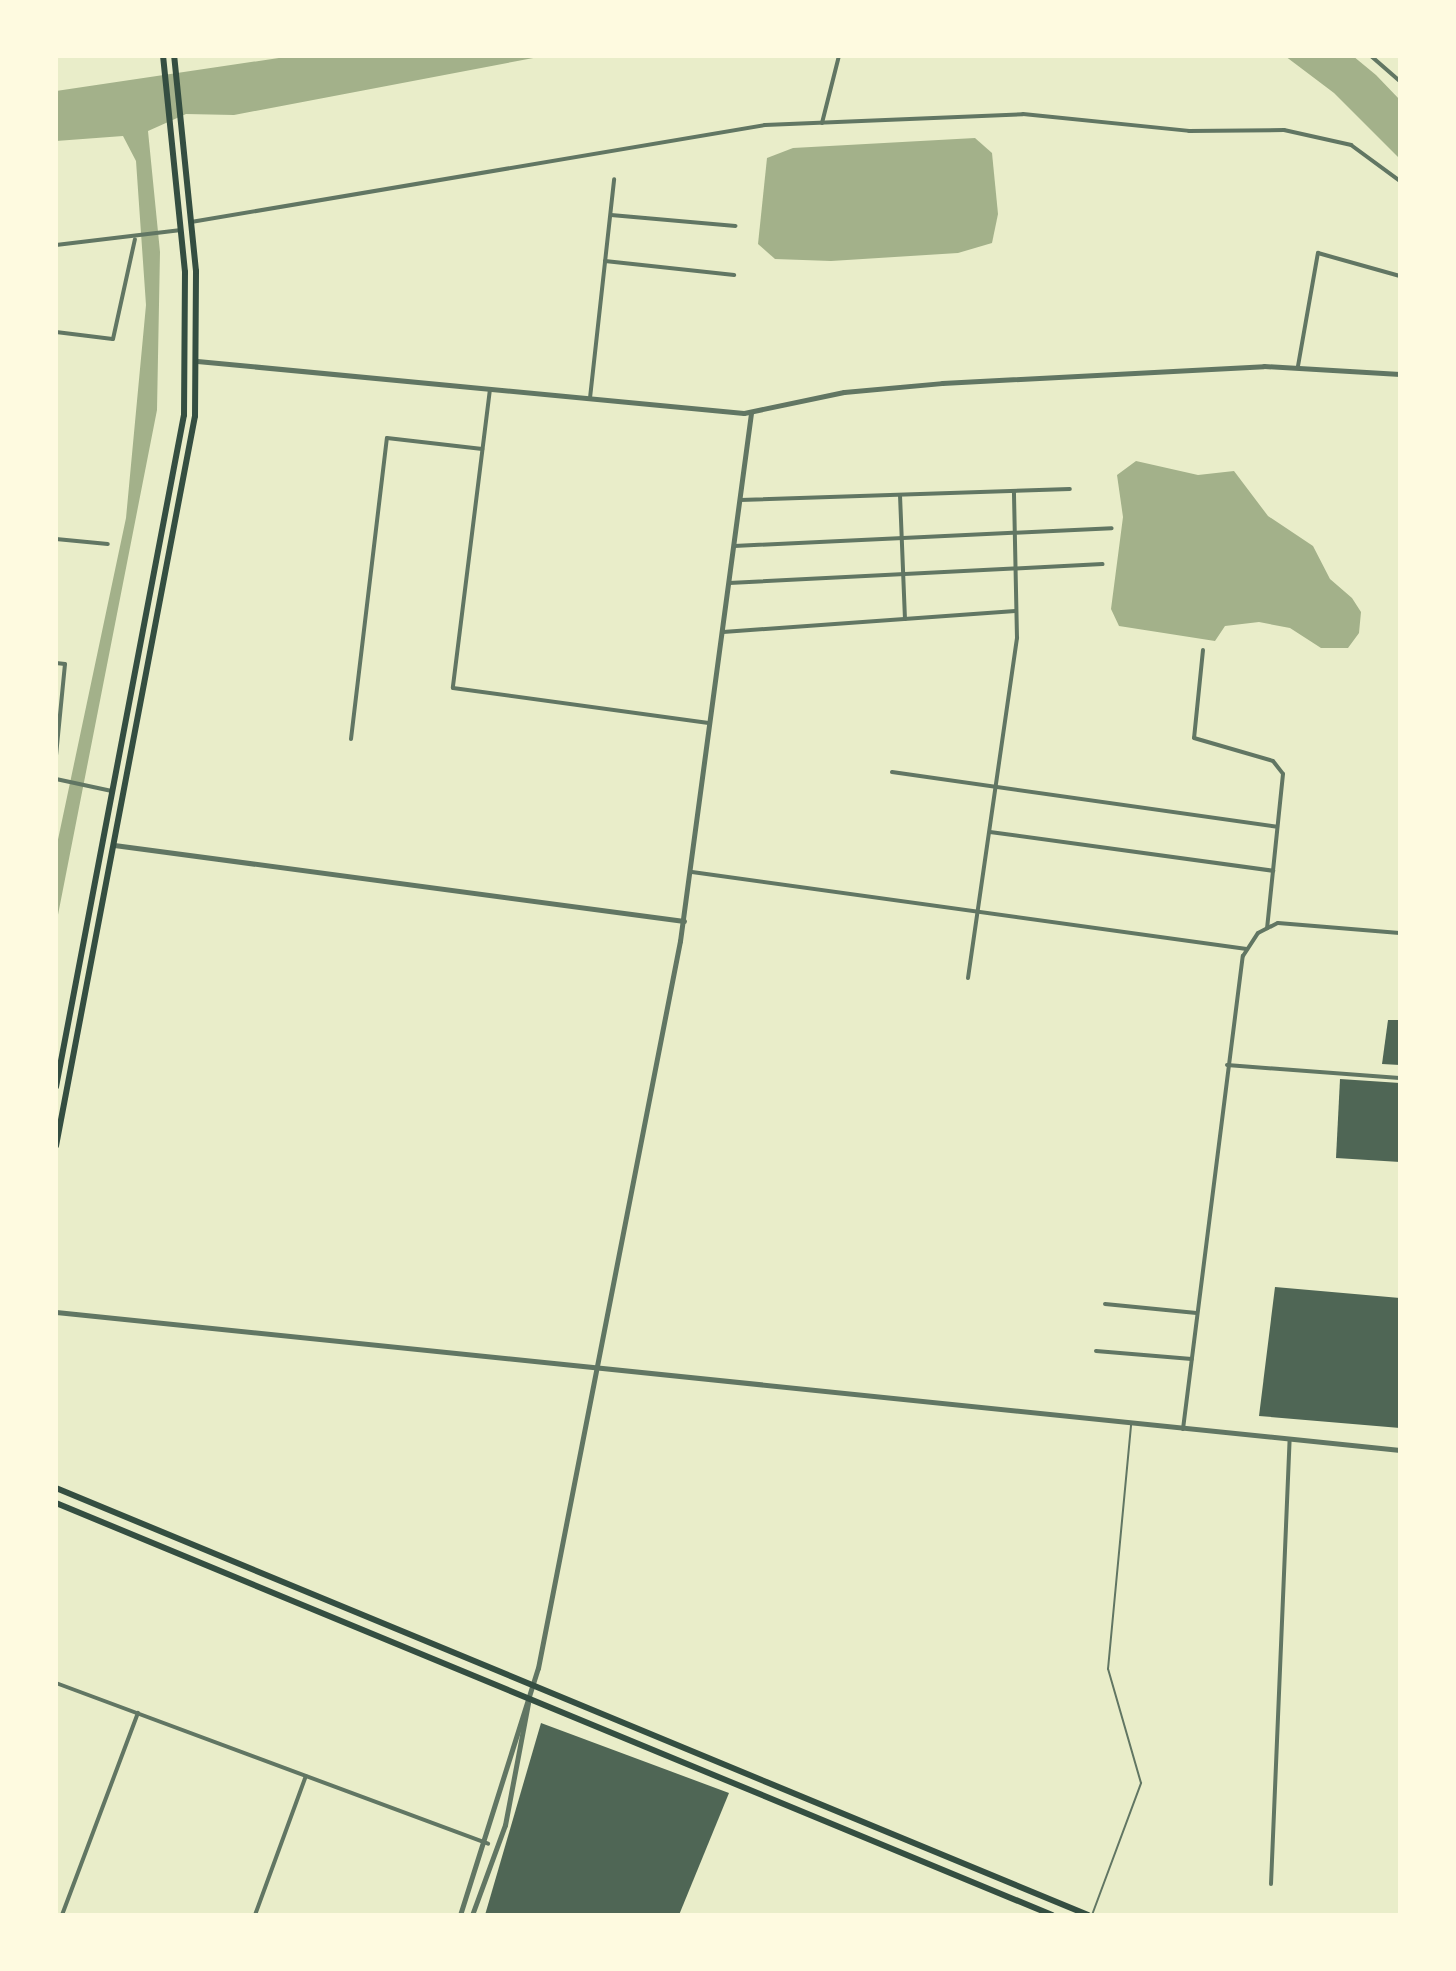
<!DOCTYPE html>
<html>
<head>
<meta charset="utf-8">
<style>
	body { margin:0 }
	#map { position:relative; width:1456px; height:1971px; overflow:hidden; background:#e9edc9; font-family:Helvetica,sans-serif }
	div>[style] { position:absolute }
	.water>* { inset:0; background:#a3b18a }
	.building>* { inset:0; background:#4f6655 }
	.service>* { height:2px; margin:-1px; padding:0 1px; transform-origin:1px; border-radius:1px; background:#617663 }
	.minor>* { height:4px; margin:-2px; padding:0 2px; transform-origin:2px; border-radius:2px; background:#617663 }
	.tertiary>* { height:5px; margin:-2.5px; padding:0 2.5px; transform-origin:2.5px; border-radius:2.5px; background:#617663 }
	.secondary>* { height:6px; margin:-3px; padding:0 3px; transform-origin:3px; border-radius:3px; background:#344e41 }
	.primary>* { height:6px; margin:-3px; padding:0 3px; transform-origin:3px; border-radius:3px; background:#344e41 }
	span { translate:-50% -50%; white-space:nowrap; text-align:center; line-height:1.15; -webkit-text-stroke:7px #fefae0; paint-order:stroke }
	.frame { position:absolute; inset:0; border:58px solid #fefae0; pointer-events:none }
</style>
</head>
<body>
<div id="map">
	<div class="water">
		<i style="clip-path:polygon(292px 56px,544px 56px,234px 115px,186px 114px,148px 131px,160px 252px,157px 410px,56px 925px,56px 849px,126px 518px,146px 305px,136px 161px,123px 136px,56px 141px,56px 91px)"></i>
		<i style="clip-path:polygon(1285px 56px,1353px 56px,1376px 75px,1400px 100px,1400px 159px,1334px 93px)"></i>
		<i style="clip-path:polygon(975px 138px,992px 153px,998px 214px,992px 243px,958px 253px,831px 261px,775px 259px,758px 244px,767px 158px,793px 148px)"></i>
		<i style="clip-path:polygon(1136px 461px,1198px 475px,1234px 471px,1268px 516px,1313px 546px,1330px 579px,1352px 598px,1361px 612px,1359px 633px,1348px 648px,1321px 648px,1290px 628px,1259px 622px,1225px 626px,1215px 641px,1119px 626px,1111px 609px,1123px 517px,1117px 475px)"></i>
	</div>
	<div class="building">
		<i style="clip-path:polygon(1388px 1020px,1400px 1020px,1400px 1065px,1382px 1064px)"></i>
		<i style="clip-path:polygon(1340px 1079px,1400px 1083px,1400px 1162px,1336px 1158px)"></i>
		<i style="clip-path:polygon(1275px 1287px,1400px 1298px,1400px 1428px,1259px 1416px)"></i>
		<i style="clip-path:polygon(541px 1723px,729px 1793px,679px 1915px,485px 1915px)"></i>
	</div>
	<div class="service">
		<i style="left:1092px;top:1915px;width:141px;rotate:-69.6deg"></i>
		<i style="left:1141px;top:1783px;width:119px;rotate:-106.1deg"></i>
		<i style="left:1108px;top:1669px;width:246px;rotate:-84.6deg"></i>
	</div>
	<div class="minor">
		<i style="left:1371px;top:56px;width:38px;rotate:41deg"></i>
		<i style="left:822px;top:123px;width:69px;rotate:-75.8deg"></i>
		<i style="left:611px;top:215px;width:125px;rotate:5deg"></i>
		<i style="left:191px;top:222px;width:582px;rotate:-9.59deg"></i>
		<i style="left:765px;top:125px;width:258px;rotate:-2.4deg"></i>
		<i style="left:1023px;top:114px;width:167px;rotate:5.8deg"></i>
		<i style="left:1189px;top:131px;width:95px;rotate:-0.6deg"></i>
		<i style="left:1284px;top:130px;width:69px;rotate:12.6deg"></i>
		<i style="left:1351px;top:145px;width:61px;rotate:36.3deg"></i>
		<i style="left:56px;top:245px;width:126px;rotate:-6.8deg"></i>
		<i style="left:605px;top:261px;width:130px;rotate:6.2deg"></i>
		<i style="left:56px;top:332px;width:57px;rotate:7deg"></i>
		<i style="left:113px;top:339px;width:102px;rotate:-77.6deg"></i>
		<i style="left:1298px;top:366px;width:115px;rotate:-80deg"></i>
		<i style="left:1318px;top:253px;width:85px;rotate:15.7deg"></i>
		<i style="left:490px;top:389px;width:301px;rotate:97.1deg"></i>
		<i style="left:453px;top:688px;width:258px;rotate:7.8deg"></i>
		<i style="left:590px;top:398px;width:220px;rotate:-83.7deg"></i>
		<i style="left:900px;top:495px;width:124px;rotate:87.7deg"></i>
		<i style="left:740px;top:500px;width:330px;rotate:-1.9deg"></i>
		<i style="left:56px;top:539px;width:52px;rotate:5.5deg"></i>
		<i style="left:734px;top:546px;width:378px;rotate:-2.7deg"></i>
		<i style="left:729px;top:583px;width:374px;rotate:-2.9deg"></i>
		<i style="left:723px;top:632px;width:293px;rotate:-4.1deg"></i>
		<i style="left:1203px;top:650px;width:88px;rotate:95.8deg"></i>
		<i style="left:1194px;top:738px;width:82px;rotate:16.2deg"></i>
		<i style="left:1273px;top:761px;width:16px;rotate:52deg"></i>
		<i style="left:1283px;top:774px;width:155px;rotate:95.9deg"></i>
		<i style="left:56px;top:663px;width:9px;rotate:6deg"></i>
		<i style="left:65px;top:664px;width:91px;rotate:95.6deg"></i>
		<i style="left:351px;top:739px;width:303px;rotate:-83.2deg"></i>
		<i style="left:387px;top:438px;width:96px;rotate:6.6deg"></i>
		<i style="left:892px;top:772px;width:389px;rotate:8.1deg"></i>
		<i style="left:56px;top:779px;width:57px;rotate:12.1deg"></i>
		<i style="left:990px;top:832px;width:286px;rotate:7.8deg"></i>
		<i style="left:692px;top:872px;width:560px;rotate:7.9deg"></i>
		<i style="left:968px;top:978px;width:344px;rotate:-81.8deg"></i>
		<i style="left:1017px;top:638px;width:147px;rotate:-91.2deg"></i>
		<i style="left:1227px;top:1065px;width:173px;rotate:4.3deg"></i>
		<i style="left:1105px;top:1304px;width:92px;rotate:5.6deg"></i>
		<i style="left:1096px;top:1351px;width:96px;rotate:4.8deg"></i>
		<i style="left:1183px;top:1429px;width:477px;rotate:-82.8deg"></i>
		<i style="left:1243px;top:956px;width:27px;rotate:-57deg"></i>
		<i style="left:1258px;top:933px;width:22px;rotate:-27deg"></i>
		<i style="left:1278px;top:923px;width:122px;rotate:4.7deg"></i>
		<i style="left:56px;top:1683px;width:461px;rotate:20.4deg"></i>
		<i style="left:1271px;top:1884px;width:445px;rotate:-87.6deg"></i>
		<i style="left:62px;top:1915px;width:216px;rotate:-69.4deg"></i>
		<i style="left:255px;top:1915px;width:148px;rotate:-69.9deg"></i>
	</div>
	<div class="tertiary">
		<i style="left:197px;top:361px;width:549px;rotate:5.43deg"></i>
		<i style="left:744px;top:413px;width:102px;rotate:-11.9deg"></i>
		<i style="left:844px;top:392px;width:98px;rotate:-5.2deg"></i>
		<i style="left:942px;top:383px;width:322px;rotate:-3deg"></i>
		<i style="left:1264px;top:366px;width:136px;rotate:3.4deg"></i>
		<i style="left:114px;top:845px;width:575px;rotate:7.59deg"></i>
		<i style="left:56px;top:1312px;width:1351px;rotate:5.86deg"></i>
		<i style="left:460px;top:1915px;width:259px;rotate:-72.5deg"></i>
		<i style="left:538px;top:1668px;width:741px;rotate:-78.95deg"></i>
		<i style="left:680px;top:941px;width:533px;rotate:-82.34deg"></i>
		<i style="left:472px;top:1915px;width:96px;rotate:-69.9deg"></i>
		<i style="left:505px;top:1825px;width:124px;rotate:-79.3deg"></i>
	</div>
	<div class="secondary">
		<i style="left:56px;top:1488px;width:1117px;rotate:22.48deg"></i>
		<i style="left:56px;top:1503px;width:1078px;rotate:22.47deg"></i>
	</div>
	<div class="primary">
		<i style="left:56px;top:1087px;width:684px;rotate:-79.22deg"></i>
		<i style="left:184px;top:415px;width:143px;rotate:-89.6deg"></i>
		<i style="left:185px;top:272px;width:217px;rotate:-95.8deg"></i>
		<i style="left:56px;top:1146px;width:743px;rotate:-79.22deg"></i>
		<i style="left:195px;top:416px;width:145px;rotate:-89.6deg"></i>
		<i style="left:196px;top:271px;width:216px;rotate:-95.8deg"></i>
	</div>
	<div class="frame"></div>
</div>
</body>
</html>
